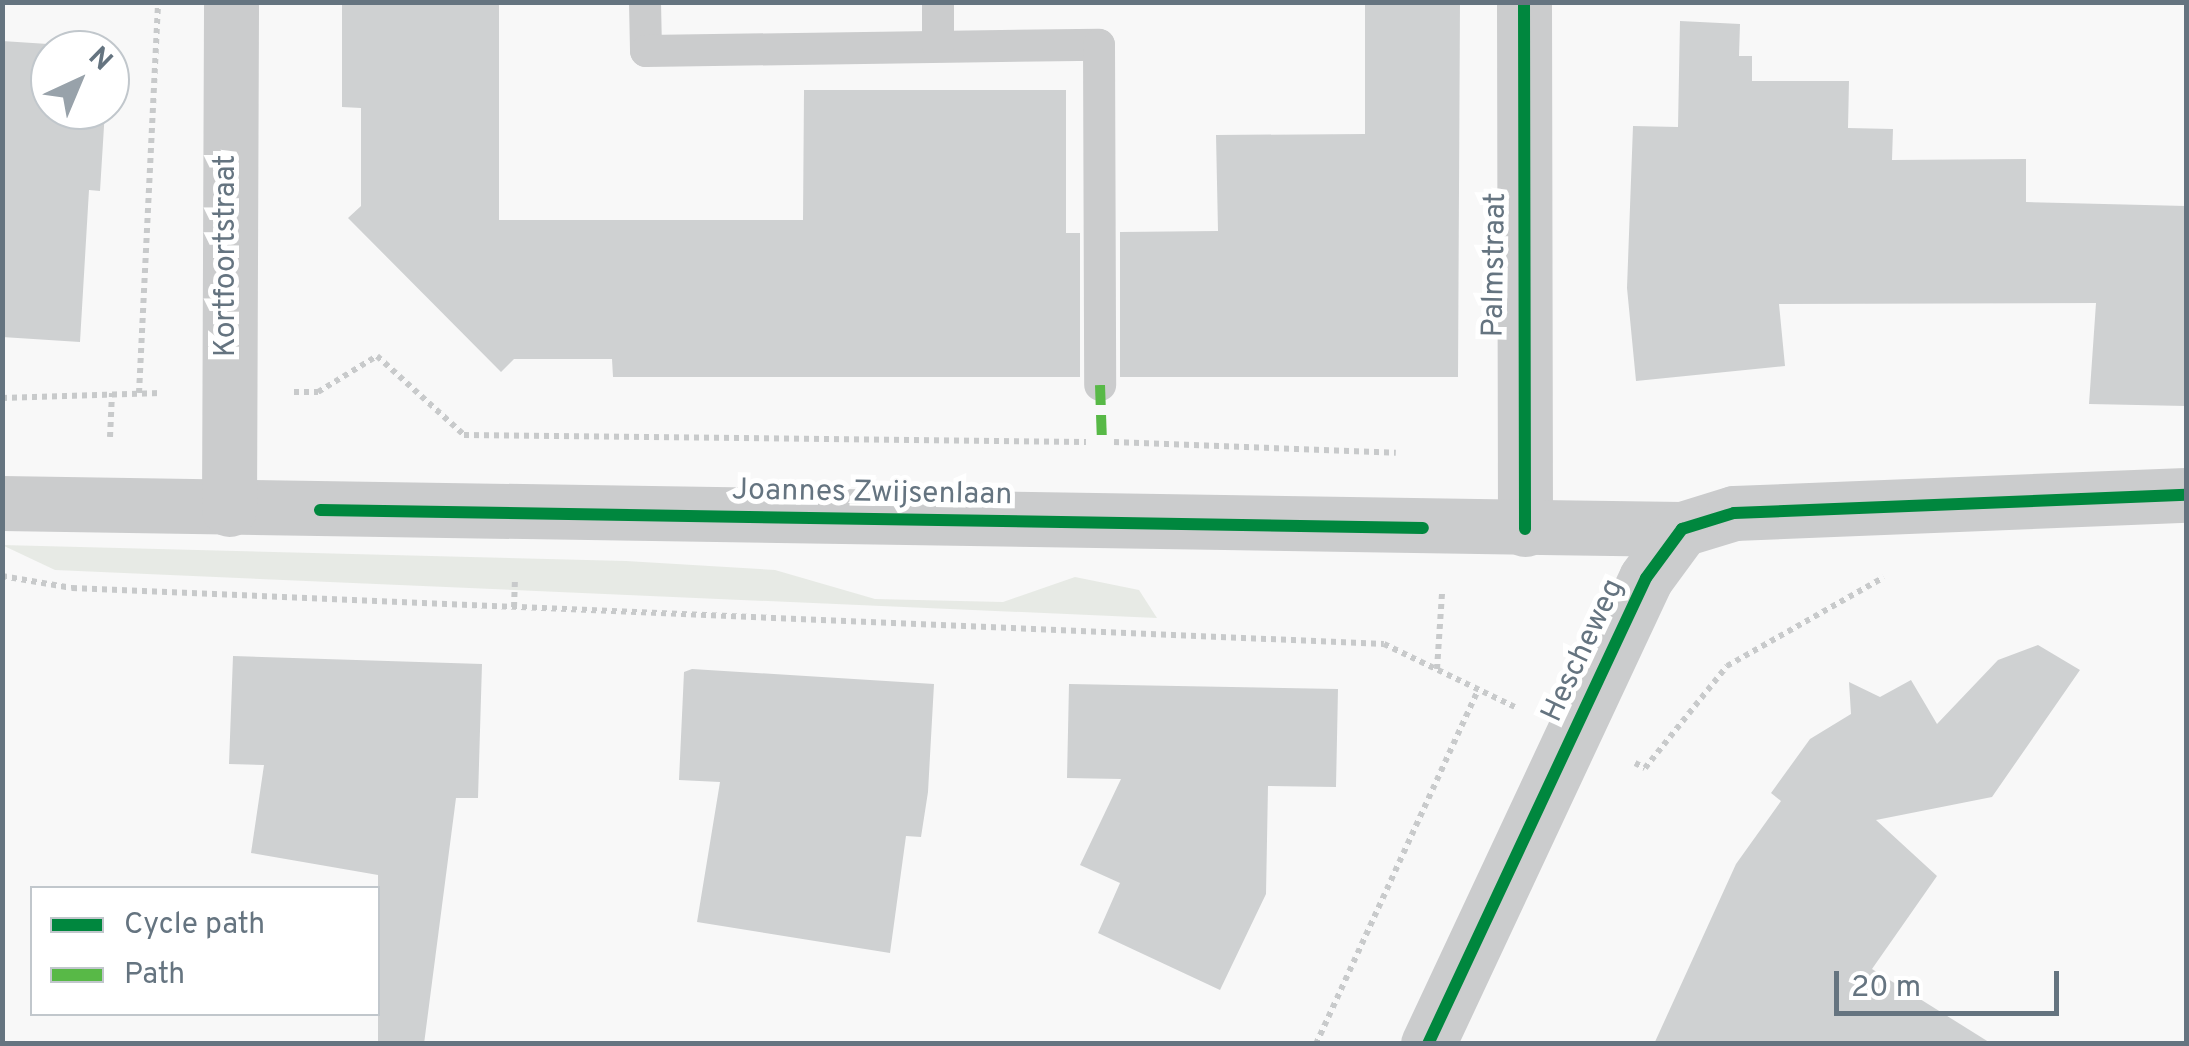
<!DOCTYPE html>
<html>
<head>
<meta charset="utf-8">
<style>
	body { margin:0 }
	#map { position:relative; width:2189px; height:1046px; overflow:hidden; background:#f8f8f8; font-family:Overpass,sans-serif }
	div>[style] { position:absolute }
	.green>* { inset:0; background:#e7eae5 }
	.building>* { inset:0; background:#cfd1d2 }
	.path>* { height:6px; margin-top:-3px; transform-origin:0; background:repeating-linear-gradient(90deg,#c8cacb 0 5px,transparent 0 10px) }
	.service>* { height:32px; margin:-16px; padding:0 16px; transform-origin:16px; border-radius:16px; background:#cbcccd }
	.minor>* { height:55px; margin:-27.5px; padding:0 27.5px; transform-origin:27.5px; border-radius:27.5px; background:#cbcccd }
	.quiet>* { height:10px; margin-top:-5px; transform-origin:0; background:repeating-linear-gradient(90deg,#58b947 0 20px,transparent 0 30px) }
	.cycleway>* { height:12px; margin:-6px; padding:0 6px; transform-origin:6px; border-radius:6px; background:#00873e }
	span { translate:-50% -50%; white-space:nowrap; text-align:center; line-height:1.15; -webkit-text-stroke:10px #fff; paint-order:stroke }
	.street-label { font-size:30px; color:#657480 }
	.frame { position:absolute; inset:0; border:5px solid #657480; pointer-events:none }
	.legend { position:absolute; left:30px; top:886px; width:350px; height:130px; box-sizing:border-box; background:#fff; border:2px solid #c1c7cc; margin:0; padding:12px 18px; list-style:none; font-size:30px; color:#657480 }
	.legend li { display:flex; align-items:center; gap:20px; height:50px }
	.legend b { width:50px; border:2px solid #c1c7cc }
	.north { position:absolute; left:30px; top:30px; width:100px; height:100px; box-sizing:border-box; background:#fff; border:2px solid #c1c7cc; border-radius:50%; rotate:44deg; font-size:28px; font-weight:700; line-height:40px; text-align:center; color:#657480 }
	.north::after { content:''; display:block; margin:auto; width:35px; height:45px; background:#98a2aa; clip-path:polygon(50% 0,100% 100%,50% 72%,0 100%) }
	.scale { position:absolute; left:1834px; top:971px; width:225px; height:45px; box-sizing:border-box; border:5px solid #657480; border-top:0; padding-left:12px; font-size:30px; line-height:35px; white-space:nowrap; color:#657480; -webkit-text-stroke:8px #fff; paint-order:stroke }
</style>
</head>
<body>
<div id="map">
	<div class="green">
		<i style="clip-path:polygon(2px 545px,626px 561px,775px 570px,875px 599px,1003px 602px,1075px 577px,1139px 590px,1157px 618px,55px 570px)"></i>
	</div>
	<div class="building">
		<i style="clip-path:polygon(342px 2px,499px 2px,499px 220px,803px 220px,804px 90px,1066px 90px,1066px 233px,1080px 233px,1080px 377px,613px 377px,612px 359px,514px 359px,501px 372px,348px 218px,361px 206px,361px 108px,342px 107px)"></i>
		<i style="clip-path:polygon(1365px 2px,1460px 2px,1458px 377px,1120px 377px,1120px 232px,1218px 231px,1216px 135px,1365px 134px)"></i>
		<i style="clip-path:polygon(1680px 21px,1740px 24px,1739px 56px,1752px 56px,1752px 81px,1849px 81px,1848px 128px,1893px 129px,1892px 160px,2026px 159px,2026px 202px,2186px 206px,2186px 406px,2089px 404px,2096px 303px,1779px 304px,1785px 366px,1636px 381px,1627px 288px,1633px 126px,1678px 127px)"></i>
		<i style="clip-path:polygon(2px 41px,109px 48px,50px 50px,50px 110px,105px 110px,100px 191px,89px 190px,80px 342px,2px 337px)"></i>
		<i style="clip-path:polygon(2038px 645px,2080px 670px,1992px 797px,1876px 820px,1937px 876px,1872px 969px,1992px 1044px,1654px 1044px,1736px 864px,1781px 801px,1771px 793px,1810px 739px,1851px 714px,1849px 682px,1880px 697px,1911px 680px,1937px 724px,1998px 660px)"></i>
		<i style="clip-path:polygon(233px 656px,482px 664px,478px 798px,456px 798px,424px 1044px,378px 1044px,378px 875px,251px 853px,264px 765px,229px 764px)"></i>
		<i style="clip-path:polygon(692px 669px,934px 684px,928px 792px,921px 837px,906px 836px,890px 953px,697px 922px,720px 782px,679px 780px,684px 672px)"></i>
		<i style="clip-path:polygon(1069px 684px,1338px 689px,1336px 787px,1268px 786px,1266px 894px,1220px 990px,1098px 933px,1120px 883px,1080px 865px,1121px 779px,1067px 778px)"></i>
	</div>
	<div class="path">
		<i style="left:294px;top:392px;width:24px"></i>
		<i style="left:318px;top:392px;width:69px;rotate:-31.4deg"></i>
		<i style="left:377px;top:356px;width:118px;rotate:42.2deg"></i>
		<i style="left:464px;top:435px;width:622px;rotate:0.64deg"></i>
		<i style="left:139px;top:393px;width:391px;rotate:-87.2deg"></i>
		<i style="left:2px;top:398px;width:159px;rotate:-1.8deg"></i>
		<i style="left:110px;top:437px;width:44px;rotate:-87.4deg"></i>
		<i style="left:1114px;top:442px;width:282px;rotate:2.2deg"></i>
		<i style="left:2px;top:576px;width:71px;rotate:9.7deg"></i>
		<i style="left:72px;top:588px;width:1313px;rotate:2.44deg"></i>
		<i style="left:1384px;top:644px;width:145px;rotate:25.7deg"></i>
		<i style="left:514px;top:607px;width:30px;rotate:-88deg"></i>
		<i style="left:1437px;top:669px;width:76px;rotate:-86.2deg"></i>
		<i style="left:1635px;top:763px;width:11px;rotate:27deg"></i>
		<i style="left:1645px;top:768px;width:131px;rotate:-51.2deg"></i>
		<i style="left:1727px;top:666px;width:180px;rotate:-29.5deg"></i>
		<i style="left:1316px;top:1044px;width:389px;rotate:-65.4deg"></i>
	</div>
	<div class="service">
		<i style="left:645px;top:2px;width:49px;rotate:88.8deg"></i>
		<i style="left:646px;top:51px;width:453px;rotate:-0.8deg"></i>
		<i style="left:1099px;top:45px;width:340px;rotate:89.8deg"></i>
		<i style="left:938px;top:46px;width:44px;rotate:-90deg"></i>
	</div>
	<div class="minor">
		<i style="left:1524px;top:2px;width:527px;rotate:89.89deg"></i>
		<i style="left:2px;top:503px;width:1680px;rotate:0.89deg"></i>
		<i style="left:1682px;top:529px;width:54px;rotate:-17.1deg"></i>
		<i style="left:1734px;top:513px;width:452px;rotate:-2.3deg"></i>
		<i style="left:229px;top:509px;width:507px;rotate:-89.77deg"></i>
		<i style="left:1428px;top:1044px;width:514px;rotate:-64.93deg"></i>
		<i style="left:1646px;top:578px;width:61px;rotate:-53.7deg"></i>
	</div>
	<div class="quiet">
		<i style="left:1100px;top:385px;width:57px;rotate:88deg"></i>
	</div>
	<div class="cycleway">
		<i style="left:1524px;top:2px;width:527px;rotate:89.89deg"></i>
		<i style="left:320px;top:510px;width:1103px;rotate:0.93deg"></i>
		<i style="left:1428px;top:1044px;width:514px;rotate:-64.93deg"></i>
		<i style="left:1646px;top:578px;width:61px;rotate:-53.7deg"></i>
		<i style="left:1682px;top:529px;width:54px;rotate:-17.1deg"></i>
		<i style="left:1734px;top:513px;width:452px;rotate:-2.3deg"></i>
	</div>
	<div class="street-label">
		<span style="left:227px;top:256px;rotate:-90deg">Kortfoortstraat</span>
		<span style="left:1496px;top:265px;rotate:-89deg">Palmstraat</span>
		<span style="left:872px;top:494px;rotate:1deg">Joannes Zwijsenlaan</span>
		<span style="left:1584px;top:651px;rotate:-65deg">Hescheweg</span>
	</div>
	<div class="frame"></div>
	<ul class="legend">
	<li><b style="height:12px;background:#00873e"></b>Cycle path</li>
	<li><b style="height:12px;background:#58b947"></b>Path</li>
	</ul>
	<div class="north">N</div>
	<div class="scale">20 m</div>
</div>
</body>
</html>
